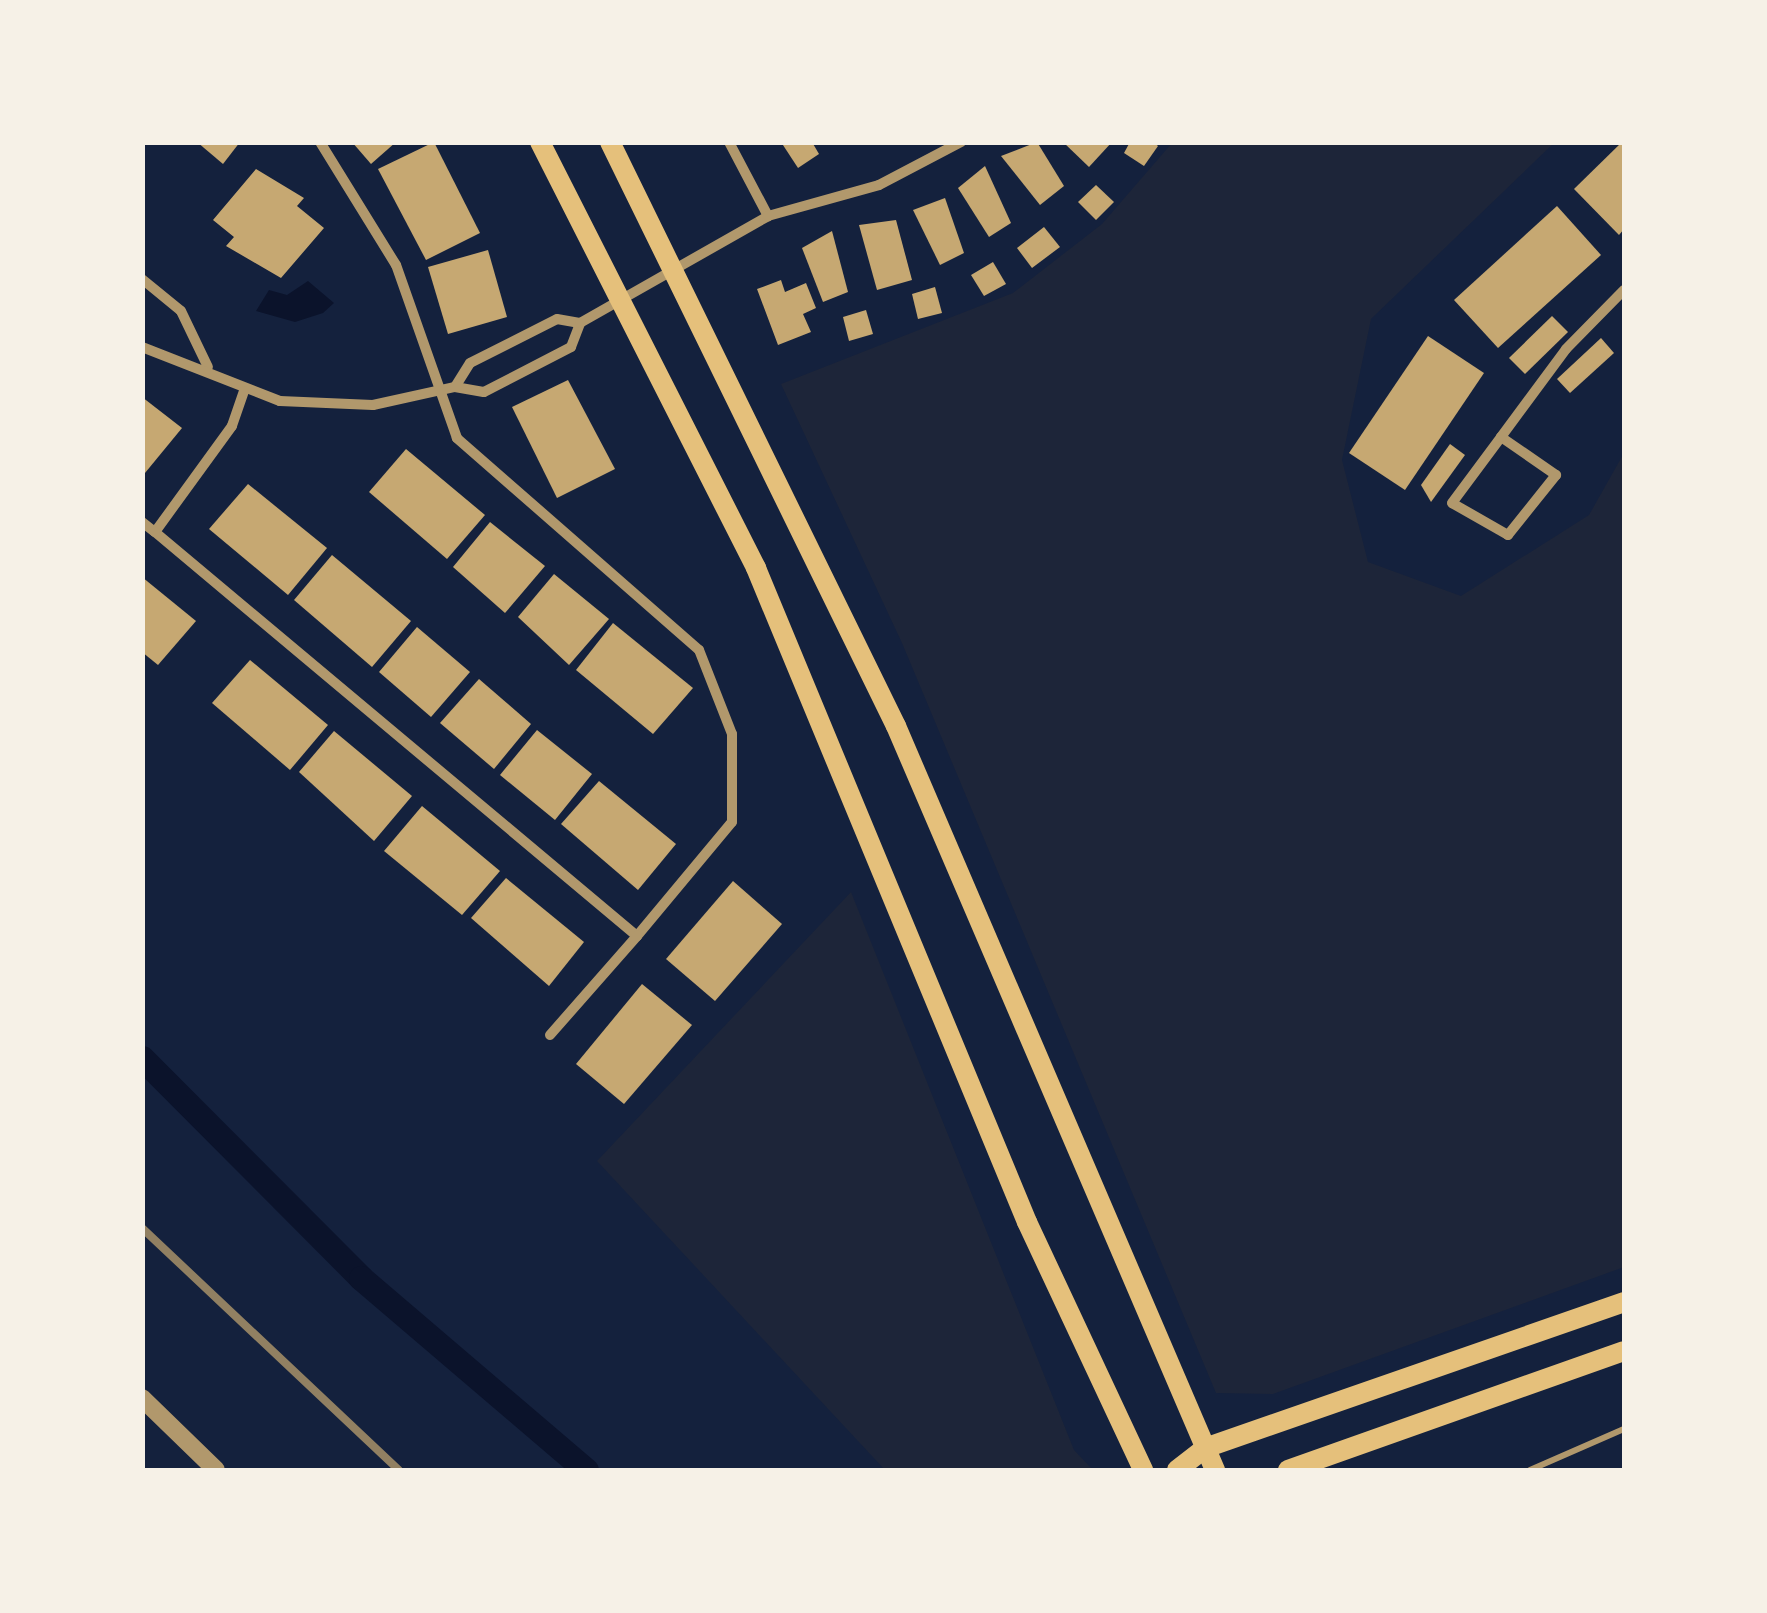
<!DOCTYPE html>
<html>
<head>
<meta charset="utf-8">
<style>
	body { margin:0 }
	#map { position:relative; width:1767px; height:1613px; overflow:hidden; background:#14213d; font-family:"Nunito Sans",sans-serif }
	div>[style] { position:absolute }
	.green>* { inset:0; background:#1d2539 }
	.water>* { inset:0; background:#0b132b }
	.canal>* { height:25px; margin:-12.5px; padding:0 12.5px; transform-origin:12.5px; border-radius:12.5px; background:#0b132b }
	.building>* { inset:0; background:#c6a872 }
	.service>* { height:6px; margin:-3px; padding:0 3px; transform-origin:3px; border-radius:3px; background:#b1986c }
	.minor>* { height:10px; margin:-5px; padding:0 5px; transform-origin:5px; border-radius:5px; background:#b1986c }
	.tertiary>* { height:18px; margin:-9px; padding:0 9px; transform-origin:9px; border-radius:9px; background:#b1986c }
	.primary>* { height:20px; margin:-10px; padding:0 10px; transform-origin:10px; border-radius:10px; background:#e5c07b }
	.rail>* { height:8px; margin:-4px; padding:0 4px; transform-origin:4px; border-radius:4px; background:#918062 }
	span { translate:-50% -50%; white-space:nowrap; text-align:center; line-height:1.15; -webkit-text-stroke:10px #f6f1e7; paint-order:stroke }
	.frame { position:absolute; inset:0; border:145px solid #f6f1e7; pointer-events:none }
</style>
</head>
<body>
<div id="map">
	<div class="green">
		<i style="clip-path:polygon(1172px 143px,1554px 143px,1371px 319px,1342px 460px,1368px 562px,1461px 596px,1589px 515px,1624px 453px,1624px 1267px,1273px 1394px,1216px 1393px,902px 643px,781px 384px,1013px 293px,1102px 224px)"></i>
		<i style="clip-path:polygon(851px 892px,1074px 1450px,1093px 1470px,885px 1470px,597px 1161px)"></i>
	</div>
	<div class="water">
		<i style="clip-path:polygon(308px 281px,334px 303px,323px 313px,295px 322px,256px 311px,269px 290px,287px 295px)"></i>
	</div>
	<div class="canal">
		<i style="left:142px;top:1058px;width:310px;rotate:45.1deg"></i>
		<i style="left:361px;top:1278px;width:296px;rotate:40.5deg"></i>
	</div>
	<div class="building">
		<i style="clip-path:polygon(197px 142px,240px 142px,223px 164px)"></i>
		<i style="clip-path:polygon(352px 142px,396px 142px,371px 164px)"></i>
		<i style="clip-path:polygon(434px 142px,480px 233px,426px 260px,378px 169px)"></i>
		<i style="clip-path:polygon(781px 142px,812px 142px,819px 154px,798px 168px)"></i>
		<i style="clip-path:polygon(1037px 142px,1064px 186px,1040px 205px,1001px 156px)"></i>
		<i style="clip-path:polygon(1063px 142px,1112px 142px,1089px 167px)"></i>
		<i style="clip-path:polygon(1130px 142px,1153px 142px,1158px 146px,1144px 166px,1124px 153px)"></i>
		<i style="clip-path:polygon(1622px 142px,1624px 229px,1619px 235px,1574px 189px)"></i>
		<i style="clip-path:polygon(985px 166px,1011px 223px,989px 237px,958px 188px)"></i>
		<i style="clip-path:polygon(256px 169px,304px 198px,297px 206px,324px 228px,281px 278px,226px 246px,234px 237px,213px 220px)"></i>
		<i style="clip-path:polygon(1096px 185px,1114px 202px,1096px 220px,1078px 202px)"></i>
		<i style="clip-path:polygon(945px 198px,964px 253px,940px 265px,913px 210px)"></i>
		<i style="clip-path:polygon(1557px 206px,1601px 255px,1498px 348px,1454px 300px)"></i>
		<i style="clip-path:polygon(896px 220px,912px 280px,877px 290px,859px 225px)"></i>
		<i style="clip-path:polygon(1044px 227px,1060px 247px,1032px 268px,1017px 248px)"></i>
		<i style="clip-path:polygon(832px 231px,848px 292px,823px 302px,802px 248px)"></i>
		<i style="clip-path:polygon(488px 250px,507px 317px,448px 334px,428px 267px)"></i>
		<i style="clip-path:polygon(993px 262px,1006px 284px,984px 296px,971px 275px)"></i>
		<i style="clip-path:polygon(781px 280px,785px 292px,806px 283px,816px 308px,803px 314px,811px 332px,778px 345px,757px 289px)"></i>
		<i style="clip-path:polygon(935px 287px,942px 313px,918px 319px,912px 294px)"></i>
		<i style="clip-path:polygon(866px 310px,873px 334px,849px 341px,843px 317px)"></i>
		<i style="clip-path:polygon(1552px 316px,1568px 332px,1525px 374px,1509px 358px)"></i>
		<i style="clip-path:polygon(1428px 336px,1484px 373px,1405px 490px,1349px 453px)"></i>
		<i style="clip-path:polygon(1601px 338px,1614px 353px,1570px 393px,1557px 379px)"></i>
		<i style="clip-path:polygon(568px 380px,615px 469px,557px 498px,512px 407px)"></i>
		<i style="clip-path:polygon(142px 397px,182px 428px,145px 473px,142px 472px)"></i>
		<i style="clip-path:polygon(1450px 444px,1465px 455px,1431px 502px,1421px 485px)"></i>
		<i style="clip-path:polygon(406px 449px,485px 515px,447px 559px,369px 492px)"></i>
		<i style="clip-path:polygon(248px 484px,327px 548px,288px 595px,209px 529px)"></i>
		<i style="clip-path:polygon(490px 522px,545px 566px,505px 613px,453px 567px)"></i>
		<i style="clip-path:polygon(332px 555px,411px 621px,372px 667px,294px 600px)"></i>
		<i style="clip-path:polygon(554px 574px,609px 619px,569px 665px,518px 617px)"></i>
		<i style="clip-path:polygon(142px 577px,196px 621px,158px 665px,142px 652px)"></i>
		<i style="clip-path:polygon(613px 623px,693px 688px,653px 734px,576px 670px)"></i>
		<i style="clip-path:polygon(417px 627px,470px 672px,431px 717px,379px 672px)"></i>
		<i style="clip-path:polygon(250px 660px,328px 725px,290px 770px,212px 703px)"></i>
		<i style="clip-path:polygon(479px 679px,531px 724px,494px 769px,440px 723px)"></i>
		<i style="clip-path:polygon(537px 730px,592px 774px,555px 820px,500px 775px)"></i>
		<i style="clip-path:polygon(334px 731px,412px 796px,374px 841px,299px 772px)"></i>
		<i style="clip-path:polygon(599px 781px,676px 844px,638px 890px,561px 824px)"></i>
		<i style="clip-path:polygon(422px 806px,500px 871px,462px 915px,384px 851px)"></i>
		<i style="clip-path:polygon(506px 878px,584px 942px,549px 986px,471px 918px)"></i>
		<i style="clip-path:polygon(733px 881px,782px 924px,715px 1001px,666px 959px)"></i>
		<i style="clip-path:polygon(642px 984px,692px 1025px,624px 1104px,576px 1064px)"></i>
	</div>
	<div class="service">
		<i style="left:1530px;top:1470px;width:103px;rotate:-23.6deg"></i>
	</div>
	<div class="minor">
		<i style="left:729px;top:142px;width:84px;rotate:62.2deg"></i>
		<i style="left:142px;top:279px;width:50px;rotate:39.4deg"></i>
		<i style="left:181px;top:311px;width:62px;rotate:64.3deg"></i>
		<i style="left:142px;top:347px;width:148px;rotate:21.4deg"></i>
		<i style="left:280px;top:401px;width:93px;rotate:2.5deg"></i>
		<i style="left:373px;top:405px;width:84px;rotate:-12.4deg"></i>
		<i style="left:455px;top:387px;width:29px;rotate:10deg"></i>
		<i style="left:484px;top:392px;width:98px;rotate:-27.3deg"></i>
		<i style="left:571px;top:347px;width:26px;rotate:-69deg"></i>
		<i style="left:455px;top:387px;width:28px;rotate:-58deg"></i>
		<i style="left:470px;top:363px;width:97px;rotate:-26.8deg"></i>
		<i style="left:557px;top:319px;width:23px;rotate:10deg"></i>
		<i style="left:580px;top:323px;width:216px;rotate:-29.6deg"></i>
		<i style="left:768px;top:216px;width:115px;rotate:-15.6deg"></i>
		<i style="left:879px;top:185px;width:93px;rotate:-27.7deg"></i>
		<i style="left:244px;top:391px;width:37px;rotate:109deg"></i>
		<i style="left:232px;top:426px;width:131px;rotate:126deg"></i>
		<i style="left:155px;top:532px;width:629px;rotate:39.97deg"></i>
		<i style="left:637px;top:936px;width:148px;rotate:-50.2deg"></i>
		<i style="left:732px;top:822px;width:88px;rotate:-90deg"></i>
		<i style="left:732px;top:734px;width:90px;rotate:-111.4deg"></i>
		<i style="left:699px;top:650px;width:322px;rotate:-138.8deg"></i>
		<i style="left:457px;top:438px;width:183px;rotate:-109.4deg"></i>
		<i style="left:396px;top:265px;width:145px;rotate:-121.7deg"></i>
		<i style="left:1501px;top:437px;width:67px;rotate:34.6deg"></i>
		<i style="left:1556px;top:475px;width:77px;rotate:128.7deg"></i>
		<i style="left:1508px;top:535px;width:64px;rotate:-150.3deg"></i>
		<i style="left:1452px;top:503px;width:82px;rotate:-53.4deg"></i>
		<i style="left:1501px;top:437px;width:109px;rotate:-53.5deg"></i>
		<i style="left:1566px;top:349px;width:83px;rotate:-45.5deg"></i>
		<i style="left:142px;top:522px;width:16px;rotate:38deg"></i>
		<i style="left:550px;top:1035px;width:132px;rotate:-48.7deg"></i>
	</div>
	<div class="tertiary">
		<i style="left:142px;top:1398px;width:103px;rotate:44.2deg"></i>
	</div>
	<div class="primary">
		<i style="left:540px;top:142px;width:478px;rotate:63.1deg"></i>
		<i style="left:756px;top:568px;width:708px;rotate:67.49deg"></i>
		<i style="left:1027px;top:1222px;width:274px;rotate:64.9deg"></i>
		<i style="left:610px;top:142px;width:650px;rotate:63.91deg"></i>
		<i style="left:896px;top:726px;width:810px;rotate:66.79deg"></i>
		<i style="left:1177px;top:1470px;width:36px;rotate:-38deg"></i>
		<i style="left:1205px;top:1448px;width:444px;rotate:-19.2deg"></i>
		<i style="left:1288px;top:1470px;width:356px;rotate:-19.5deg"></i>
	</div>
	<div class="rail">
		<i style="left:142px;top:1228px;width:353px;rotate:43.3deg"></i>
	</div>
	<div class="frame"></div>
</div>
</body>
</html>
